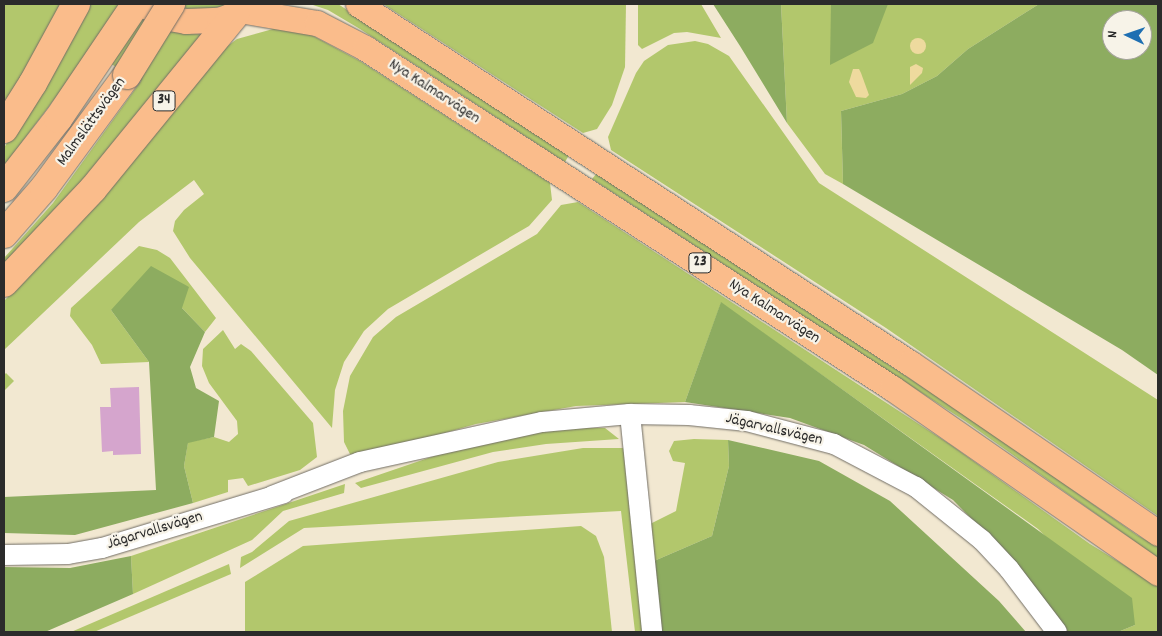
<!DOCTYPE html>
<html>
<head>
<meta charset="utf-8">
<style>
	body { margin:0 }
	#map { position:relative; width:1162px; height:636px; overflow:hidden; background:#f2e8d1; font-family:Dekko,sans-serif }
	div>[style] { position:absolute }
	.green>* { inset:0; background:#b2c76c }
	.forest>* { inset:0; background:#8dac60 }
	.sand>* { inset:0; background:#eeda9e }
	.round { border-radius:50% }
	.building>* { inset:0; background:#d5a5cd }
	.roads { filter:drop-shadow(0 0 1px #716d65) drop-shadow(0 0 1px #716d65) }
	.minor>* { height:20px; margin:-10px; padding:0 10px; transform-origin:10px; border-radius:10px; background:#fff }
	.major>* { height:25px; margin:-12.5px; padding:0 12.5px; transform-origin:12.5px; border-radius:12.5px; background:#fabc8b }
	.highway>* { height:28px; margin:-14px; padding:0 14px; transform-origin:14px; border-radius:14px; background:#fabc8b }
	.bridges { filter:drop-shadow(0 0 1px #716d65) drop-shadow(0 0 1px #716d65) }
	.highway-bridge>* { height:28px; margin:-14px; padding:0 14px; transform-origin:14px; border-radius:14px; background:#fabc8b }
	span { translate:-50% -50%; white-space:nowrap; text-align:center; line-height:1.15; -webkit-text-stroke:4.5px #f7f3e8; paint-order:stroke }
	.shield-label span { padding:1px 4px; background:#f7f3e8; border:1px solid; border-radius:4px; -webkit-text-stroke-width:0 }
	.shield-label { font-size:15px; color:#2b2b2b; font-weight:700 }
	.street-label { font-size:16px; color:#2b2b2b }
	.frame { position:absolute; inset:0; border:5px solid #2b2b2b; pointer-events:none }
	.north { position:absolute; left:1102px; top:10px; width:50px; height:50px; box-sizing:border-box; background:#f7f3e8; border:1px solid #a5a39c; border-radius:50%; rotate:273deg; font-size:14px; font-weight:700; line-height:20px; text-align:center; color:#2b2b2b }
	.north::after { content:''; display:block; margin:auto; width:18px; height:22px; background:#1f6fb2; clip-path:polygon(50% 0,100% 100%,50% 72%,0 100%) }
</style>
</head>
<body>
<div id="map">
	<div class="green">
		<i style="clip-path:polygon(4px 4px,65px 4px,4px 108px)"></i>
		<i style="clip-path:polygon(85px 4px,126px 4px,148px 22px,162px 28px,203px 35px,153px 101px,4px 272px,4px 258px,53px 203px,141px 81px,90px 52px,4px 166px,4px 148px)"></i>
		<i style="clip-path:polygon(168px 4px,230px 4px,211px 9px,187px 9px)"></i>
		<i style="clip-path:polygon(310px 4px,338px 4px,569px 155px,565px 162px,360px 29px,328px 10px)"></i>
		<i style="clip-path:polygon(383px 4px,626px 4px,625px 67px,612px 105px,597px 129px,583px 133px)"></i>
		<i style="clip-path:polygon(638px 4px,701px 4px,721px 38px,687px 32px,674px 33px,642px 49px,638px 45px)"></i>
		<i style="clip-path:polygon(781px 4px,1039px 4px,968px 49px,937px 76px,902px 94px,841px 111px,843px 184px,825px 174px,787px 123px)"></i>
		<i style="clip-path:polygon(273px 29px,304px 31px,360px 61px,550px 183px,552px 200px,529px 226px,388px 309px,364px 331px,344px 362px,335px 390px,332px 428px,190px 258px,173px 231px,175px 221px,184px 210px,204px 194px,194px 180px,139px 222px,4px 350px,4px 301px,77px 227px,214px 56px,237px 39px)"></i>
		<i style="clip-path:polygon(695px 41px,708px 44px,729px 56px,819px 183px,1158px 400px,1158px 516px,886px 328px,611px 150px,608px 137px,636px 73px,644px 61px,668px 45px)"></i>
		<i style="clip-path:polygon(597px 173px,970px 418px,1137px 535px,1158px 547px,1158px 558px,965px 421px,592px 179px)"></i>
		<i style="clip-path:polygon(578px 202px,951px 445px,1090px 544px,1158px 586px,1158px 632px,1118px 632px,1135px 625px,1038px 529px,721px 303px,685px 402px,576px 406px,476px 424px,361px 457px,350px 454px,344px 442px,343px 411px,350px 376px,373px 337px,396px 317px,537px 234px,561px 205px)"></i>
		<i style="clip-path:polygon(139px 246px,157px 250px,170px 258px,216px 318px,205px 332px,182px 308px,111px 310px,149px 362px,101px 364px,92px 345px,70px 316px,71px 308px)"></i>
		<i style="clip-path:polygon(223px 330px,235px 349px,241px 344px,251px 351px,313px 423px,317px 457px,300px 470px,248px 486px,243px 478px,228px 480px,228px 492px,193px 503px,184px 466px,188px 442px,214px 437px,229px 442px,238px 434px,237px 421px,209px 383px,202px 366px,203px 349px)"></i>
		<i style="clip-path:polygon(6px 373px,14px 381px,4px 391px,4px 375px)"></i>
		<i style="clip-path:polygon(568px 428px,605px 428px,619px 439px,546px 444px,493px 452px,361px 488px,355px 483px,437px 455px,510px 437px)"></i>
		<i style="clip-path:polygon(694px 439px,728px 440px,729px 466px,712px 536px,654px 561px,650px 524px,676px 511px,685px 463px,673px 461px,669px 451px,674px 441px)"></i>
		<i style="clip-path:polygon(583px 448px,626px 448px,645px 632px,635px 632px,621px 511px,304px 528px,240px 568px,241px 557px,252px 552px,289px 521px,498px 462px)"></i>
		<i style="clip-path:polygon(345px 484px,344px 493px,283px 511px,252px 540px,133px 594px,131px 556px)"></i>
		<i style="clip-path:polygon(581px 526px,596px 536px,604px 557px,612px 632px,245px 632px,245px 582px,303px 546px)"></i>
		<i style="clip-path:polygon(229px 564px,231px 574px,94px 632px,71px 632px)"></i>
	</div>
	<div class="forest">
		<i style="clip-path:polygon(713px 4px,781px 4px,787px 123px,740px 46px)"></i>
		<i style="clip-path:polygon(831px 4px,888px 4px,873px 43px,830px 65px)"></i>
		<i style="clip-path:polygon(evenodd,1039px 4px,1158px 4px,1158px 375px,1122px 350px,843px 184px,841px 111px,902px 94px,937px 76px,968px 49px,1039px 4px,1112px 20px,1142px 20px,1142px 50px,1112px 50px,1112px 20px)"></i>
		<i style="clip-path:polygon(151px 266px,189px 287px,182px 308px,205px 332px,190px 367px,196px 388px,219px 401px,214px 437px,188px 443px,184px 466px,193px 503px,75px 535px,4px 533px,4px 497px,156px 490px,149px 362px,111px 310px)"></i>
		<i style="clip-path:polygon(721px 302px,1132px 598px,1135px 625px,1118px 632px,1068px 632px,1019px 567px,953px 500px,864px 445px,790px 418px,685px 402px)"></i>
		<i style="clip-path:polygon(728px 440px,819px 461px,890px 501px,999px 601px,1026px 632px,661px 632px,654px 561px,712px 536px,729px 466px)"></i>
		<i style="clip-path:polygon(131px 556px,133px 594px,45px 632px,4px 632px,4px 567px,70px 568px)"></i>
	</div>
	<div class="sand">
		<i class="round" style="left:910px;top:38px;width:16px;height:16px"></i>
		<i style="clip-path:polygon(916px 64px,923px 68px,922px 73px,910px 85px,910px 67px)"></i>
		<i style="clip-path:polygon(853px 69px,859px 69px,861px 73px,869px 95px,866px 98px,856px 97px,849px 82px)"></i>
	</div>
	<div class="building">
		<i style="clip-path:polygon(139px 387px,141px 454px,113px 455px,113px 451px,102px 452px,100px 407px,111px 407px,110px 388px)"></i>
	</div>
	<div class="roads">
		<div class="minor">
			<i style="left:630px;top:414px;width:219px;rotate:84.2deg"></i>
			<i style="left:272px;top:496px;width:94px;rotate:-21.1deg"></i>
			<i style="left:360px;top:462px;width:186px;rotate:-12.4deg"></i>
			<i style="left:542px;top:422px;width:88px;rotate:-5.2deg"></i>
			<i style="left:630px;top:414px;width:59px;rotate:1deg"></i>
			<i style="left:689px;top:415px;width:58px;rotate:5.9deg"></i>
			<i style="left:747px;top:421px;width:90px;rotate:14.8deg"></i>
			<i style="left:834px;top:444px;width:93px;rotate:27.7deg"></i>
			<i style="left:916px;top:487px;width:85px;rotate:38.8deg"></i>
			<i style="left:982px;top:540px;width:40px;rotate:47deg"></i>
			<i style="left:1009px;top:569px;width:79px;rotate:52.7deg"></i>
			<i style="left:4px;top:555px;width:64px;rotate:-0.9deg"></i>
			<i style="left:68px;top:554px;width:35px;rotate:-10deg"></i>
			<i style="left:102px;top:548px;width:190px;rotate:-16.8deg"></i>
		</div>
		<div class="major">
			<i style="left:142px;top:4px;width:30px;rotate:27deg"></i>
			<i style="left:169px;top:18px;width:17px;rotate:10deg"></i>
			<i style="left:186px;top:21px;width:33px;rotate:-2deg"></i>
			<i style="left:219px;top:20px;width:26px;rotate:-21deg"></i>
			<i style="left:358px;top:4px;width:658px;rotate:33.04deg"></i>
			<i style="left:910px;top:363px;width:301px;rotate:34.4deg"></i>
			<i style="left:245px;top:11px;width:73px;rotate:9.5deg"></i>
			<i style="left:317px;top:23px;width:54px;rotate:27.5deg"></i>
			<i style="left:365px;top:48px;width:627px;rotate:32.83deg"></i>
			<i style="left:892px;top:388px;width:324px;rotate:34.8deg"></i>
		</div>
		<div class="highway">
			<i style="left:4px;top:129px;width:54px;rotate:-57.8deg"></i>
			<i style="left:33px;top:83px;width:90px;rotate:-61.4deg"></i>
			<i style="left:4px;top:188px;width:88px;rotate:-52deg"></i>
			<i style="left:58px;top:119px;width:139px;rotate:-55.9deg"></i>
			<i style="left:4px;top:234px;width:61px;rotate:-49deg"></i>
			<i style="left:44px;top:188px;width:140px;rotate:-53.7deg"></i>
			<i style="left:4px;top:283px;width:129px;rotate:-46.6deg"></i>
			<i style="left:93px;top:189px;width:225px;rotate:-50.8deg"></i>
		</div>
	</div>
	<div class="bridges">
		<div class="highway-bridge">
			<i style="left:127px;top:75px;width:84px;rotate:-58.2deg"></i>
		</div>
	</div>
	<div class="shield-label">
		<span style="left:164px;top:101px">34</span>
		<span style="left:700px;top:263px">23</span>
	</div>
	<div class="street-label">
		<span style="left:434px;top:92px;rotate:33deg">Nya Kalmarvägen</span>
		<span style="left:92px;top:122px;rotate:-54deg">Malmslättsvägen</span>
		<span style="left:774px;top:312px;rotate:33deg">Nya Kalmarvägen</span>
		<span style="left:774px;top:430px;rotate:13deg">Jägarvallsvägen</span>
		<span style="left:155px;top:531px;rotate:-17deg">Jägarvallsvägen</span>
	</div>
	<div class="frame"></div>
	<div class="north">N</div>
</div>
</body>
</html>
